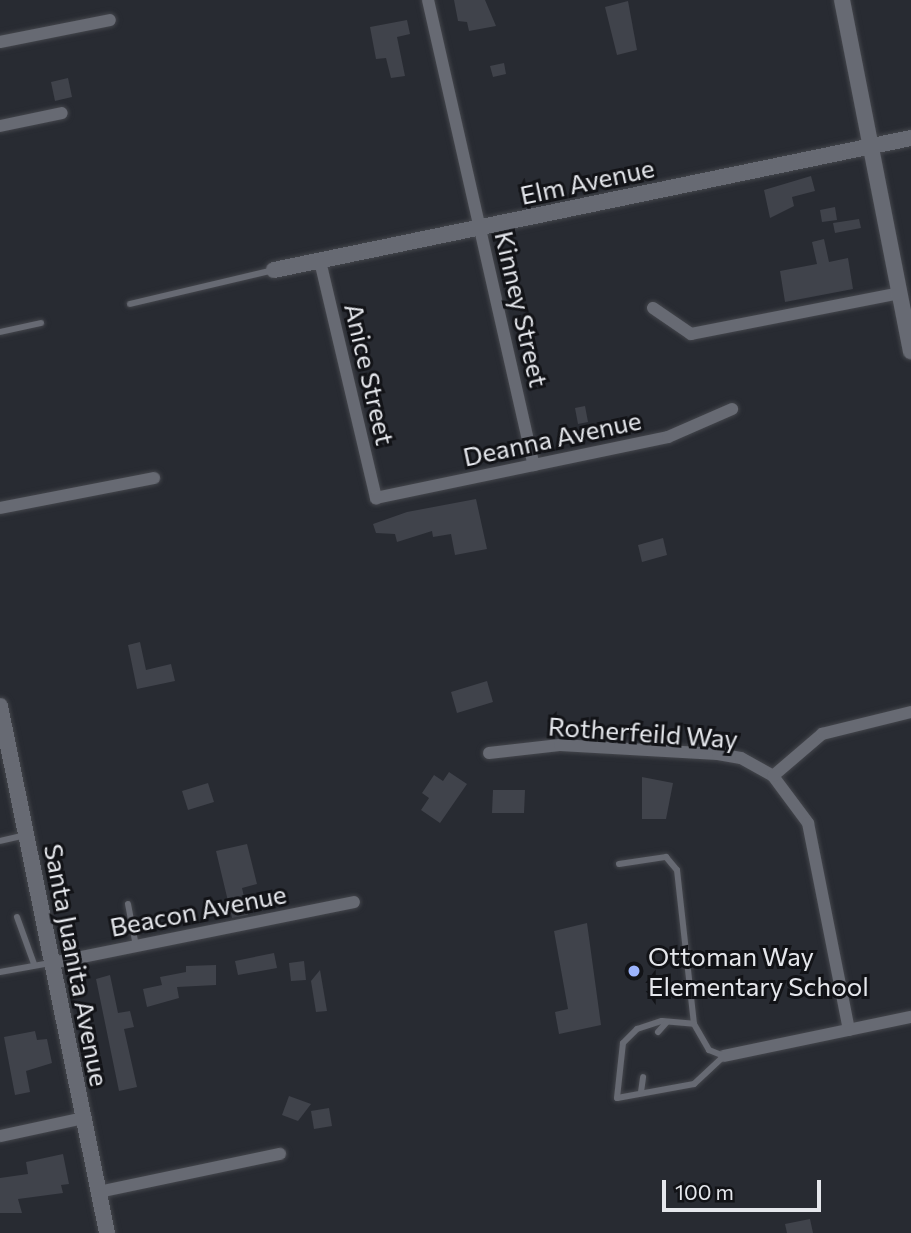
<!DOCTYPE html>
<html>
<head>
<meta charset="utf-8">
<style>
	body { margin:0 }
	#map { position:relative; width:911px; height:1233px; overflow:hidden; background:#282b32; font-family:Commissioner,sans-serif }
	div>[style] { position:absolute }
	.building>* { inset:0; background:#40434b }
	.roads { filter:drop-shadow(0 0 2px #44464c) drop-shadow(0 0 2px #44464c) }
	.service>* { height:6px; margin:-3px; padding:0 3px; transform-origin:3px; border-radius:3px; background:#676a73 }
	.minor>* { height:12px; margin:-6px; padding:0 6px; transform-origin:6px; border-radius:6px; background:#676a73 }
	.tertiary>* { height:16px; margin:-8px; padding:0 8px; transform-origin:8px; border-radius:8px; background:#676a73 }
	.dots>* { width:19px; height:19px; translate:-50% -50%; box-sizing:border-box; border:4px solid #121317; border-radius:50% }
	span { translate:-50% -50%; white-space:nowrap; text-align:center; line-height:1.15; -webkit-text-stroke:6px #121317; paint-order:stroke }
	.street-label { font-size:26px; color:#e5e7ec }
	.poi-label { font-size:26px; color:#e5e7ec }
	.left { translate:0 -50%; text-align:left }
	.scale { position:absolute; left:662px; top:1180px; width:159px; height:32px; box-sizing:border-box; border:4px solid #e5e7ec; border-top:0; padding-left:9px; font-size:21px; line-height:24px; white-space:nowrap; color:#e5e7ec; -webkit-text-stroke:5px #121317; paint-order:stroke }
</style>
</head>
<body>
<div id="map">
	<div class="building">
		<i style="clip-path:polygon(454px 0,485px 0,496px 26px,469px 31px,467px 22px,458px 21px)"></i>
		<i style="clip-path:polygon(628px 1px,637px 50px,617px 55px,605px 7px)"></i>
		<i style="clip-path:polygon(407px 20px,410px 34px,397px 37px,405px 76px,391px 78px,386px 58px,376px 59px,370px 27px)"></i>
		<i style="clip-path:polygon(504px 63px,506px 74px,493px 77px,490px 66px)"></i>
		<i style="clip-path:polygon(68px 78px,72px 97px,55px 101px,51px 82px)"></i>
		<i style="clip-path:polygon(811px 176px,815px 191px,792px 197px,794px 206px,770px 218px,764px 190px)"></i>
		<i style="clip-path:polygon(835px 207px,837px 220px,822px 222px,820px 210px)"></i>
		<i style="clip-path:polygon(859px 219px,861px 228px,835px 233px,833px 223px)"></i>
		<i style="clip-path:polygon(824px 239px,829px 262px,848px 258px,853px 289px,785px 302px,780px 271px,817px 264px,812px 242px)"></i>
		<i style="clip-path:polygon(585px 406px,588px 422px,578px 424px,575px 408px)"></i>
		<i style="clip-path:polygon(476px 499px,487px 549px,455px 555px,451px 534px,433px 537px,432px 531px,397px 542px,395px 534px,376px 533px,373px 524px,407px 512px)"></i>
		<i style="clip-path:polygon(663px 538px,667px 555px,642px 562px,638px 545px)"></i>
		<i style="clip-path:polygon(140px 642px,146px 670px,171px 664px,175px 681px,137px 689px,128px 645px)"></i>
		<i style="clip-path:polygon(487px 681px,493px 702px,457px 713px,451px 692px)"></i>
		<i style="clip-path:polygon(449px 772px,467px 784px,440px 823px,421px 810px,429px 798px,422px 793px,434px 775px,443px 781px)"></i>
		<i style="clip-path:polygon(642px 777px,673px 783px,666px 819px,642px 819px)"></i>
		<i style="clip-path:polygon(208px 783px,214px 802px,188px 810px,182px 791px)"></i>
		<i style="clip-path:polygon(493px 790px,525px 790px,524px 813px,492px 813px)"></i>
		<i style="clip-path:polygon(247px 844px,257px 884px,242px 888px,248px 915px,232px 918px,216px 851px)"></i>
		<i style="clip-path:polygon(587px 923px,601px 1025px,559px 1034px,555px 1012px,568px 1009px,554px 931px)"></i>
		<i style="clip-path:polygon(274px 953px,277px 968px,238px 975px,235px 961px)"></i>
		<i style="clip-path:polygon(304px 961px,306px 980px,291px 981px,289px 963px)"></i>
		<i style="clip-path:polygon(216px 965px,216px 985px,177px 987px,179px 998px,147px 1007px,143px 989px,162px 985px,160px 977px,186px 972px,186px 966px)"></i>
		<i style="clip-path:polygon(320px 970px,327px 1011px,316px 1012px,311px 981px)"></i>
		<i style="clip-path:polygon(110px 975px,118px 1013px,130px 1011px,134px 1027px,124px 1029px,137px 1087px,119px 1091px,96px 979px)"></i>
		<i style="clip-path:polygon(35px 1031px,37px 1040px,47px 1039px,52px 1063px,26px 1071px,30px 1092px,15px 1095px,4px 1037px)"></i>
		<i style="clip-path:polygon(289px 1096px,311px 1104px,298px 1121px,282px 1115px)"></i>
		<i style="clip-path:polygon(329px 1108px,332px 1126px,314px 1129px,311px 1111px)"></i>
		<i style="clip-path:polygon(63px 1154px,69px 1184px,61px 1185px,63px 1193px,18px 1199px,22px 1213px,0 1213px,0 1178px,28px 1174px,26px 1162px)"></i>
		<i style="clip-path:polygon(810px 1219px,813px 1233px,787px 1233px,785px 1224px)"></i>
	</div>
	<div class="roads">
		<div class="service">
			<i style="left:130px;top:304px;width:148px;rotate:-13.3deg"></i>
			<i style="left:0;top:332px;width:42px;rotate:-12.4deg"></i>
			<i style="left:0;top:841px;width:27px;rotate:-13deg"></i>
			<i style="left:619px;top:864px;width:48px;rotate:-8.5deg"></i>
			<i style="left:666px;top:857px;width:17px;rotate:50deg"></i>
			<i style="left:677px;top:870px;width:155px;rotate:83.7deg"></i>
			<i style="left:694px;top:1024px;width:30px;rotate:60deg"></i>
			<i style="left:709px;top:1050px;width:16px;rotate:22deg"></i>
			<i style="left:724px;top:1056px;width:41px;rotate:137deg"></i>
			<i style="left:694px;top:1084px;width:78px;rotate:169.7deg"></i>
			<i style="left:617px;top:1098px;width:55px;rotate:-83.8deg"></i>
			<i style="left:623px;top:1043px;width:20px;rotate:-45deg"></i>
			<i style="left:637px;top:1029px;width:26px;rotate:-18deg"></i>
			<i style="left:662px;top:1021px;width:32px;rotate:5deg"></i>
			<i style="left:128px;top:904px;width:43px;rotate:79.2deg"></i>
			<i style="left:17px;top:917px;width:50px;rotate:70.1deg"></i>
			<i style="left:0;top:972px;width:51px;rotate:-10.2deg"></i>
			<i style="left:658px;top:1032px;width:13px;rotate:-48deg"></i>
			<i style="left:641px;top:1092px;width:15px;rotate:-82deg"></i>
		</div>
		<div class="minor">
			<i style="left:428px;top:0;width:477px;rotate:77.2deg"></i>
			<i style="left:0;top:42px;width:112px;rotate:-11.3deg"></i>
			<i style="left:0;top:126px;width:63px;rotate:-11.8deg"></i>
			<i style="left:320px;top:261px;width:244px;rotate:76.7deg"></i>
			<i style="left:376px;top:498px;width:298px;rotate:-11.8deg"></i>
			<i style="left:668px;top:437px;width:70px;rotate:-23.6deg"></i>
			<i style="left:653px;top:308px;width:46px;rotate:34.4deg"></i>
			<i style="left:691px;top:334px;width:213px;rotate:-11.1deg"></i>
			<i style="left:0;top:508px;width:157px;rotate:-11deg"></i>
			<i style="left:489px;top:753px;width:71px;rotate:-6.4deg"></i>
			<i style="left:560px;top:745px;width:158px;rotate:3.3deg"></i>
			<i style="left:718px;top:754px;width:23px;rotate:10deg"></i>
			<i style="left:741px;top:758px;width:37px;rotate:29deg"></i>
			<i style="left:773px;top:776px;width:59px;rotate:53.3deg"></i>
			<i style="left:808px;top:823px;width:211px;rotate:78.8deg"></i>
			<i style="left:773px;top:776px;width:65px;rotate:-40.6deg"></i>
			<i style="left:822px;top:734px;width:92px;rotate:-13.9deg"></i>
			<i style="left:52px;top:963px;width:308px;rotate:-11.4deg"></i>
			<i style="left:724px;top:1056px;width:191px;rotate:-11.8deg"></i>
			<i style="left:0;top:1136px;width:85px;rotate:-12.2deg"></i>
			<i style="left:99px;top:1192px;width:185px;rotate:-11.9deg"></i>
		</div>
		<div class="tertiary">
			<i style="left:842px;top:0;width:358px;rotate:78.9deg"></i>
			<i style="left:274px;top:270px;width:651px;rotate:-11.71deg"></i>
			<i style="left:0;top:706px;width:538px;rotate:78.52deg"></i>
		</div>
	</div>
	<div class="dots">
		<i style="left:634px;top:971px;background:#9cb4fd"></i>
	</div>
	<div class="street-label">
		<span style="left:587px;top:181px;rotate:-12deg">Elm Avenue</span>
		<span style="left:522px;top:309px;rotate:77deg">Kinney Street</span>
		<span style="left:370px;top:374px;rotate:77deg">Anice Street</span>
		<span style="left:552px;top:438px;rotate:-12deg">Deanna Avenue</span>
		<span style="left:643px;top:732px;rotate:4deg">Rotherfeild Way</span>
		<span style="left:198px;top:910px;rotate:-11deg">Beacon Avenue</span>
		<span style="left:77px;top:965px;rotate:79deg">Santa Juanita Avenue</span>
	</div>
	<div class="poi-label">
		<span class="left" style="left:648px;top:971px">Ottoman Way<br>Elementary School</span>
	</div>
	<div class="scale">100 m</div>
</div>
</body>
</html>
